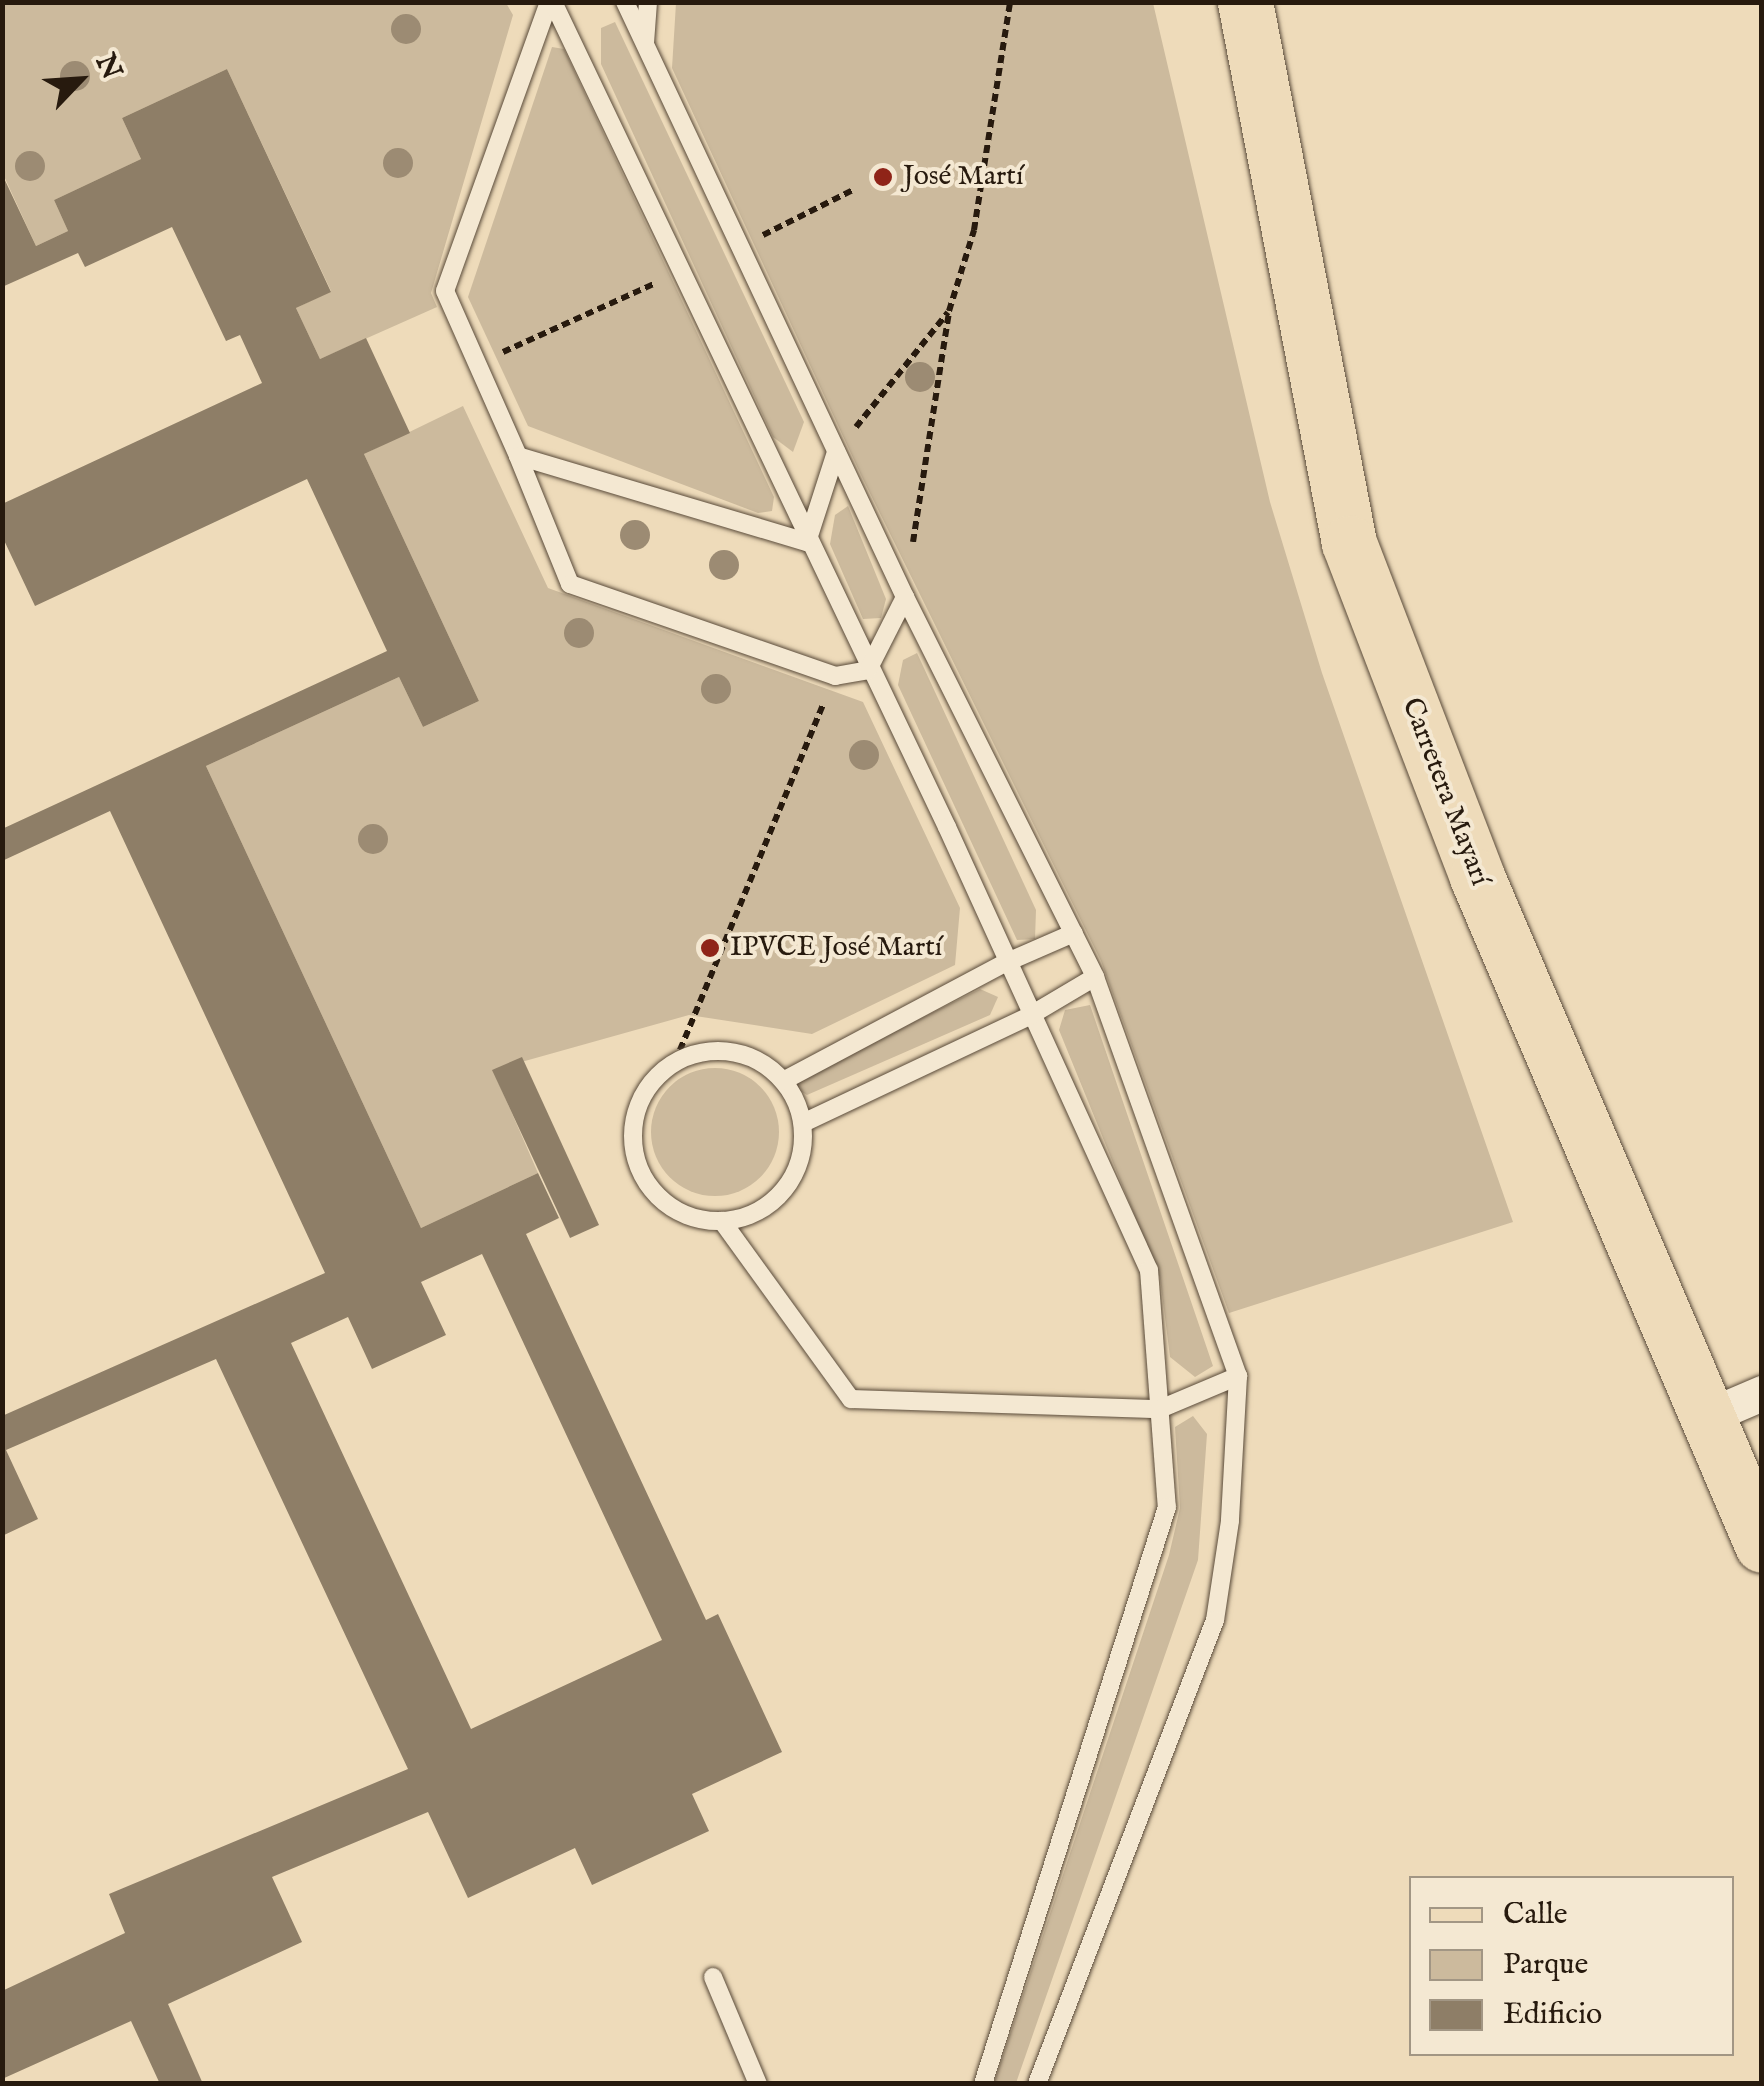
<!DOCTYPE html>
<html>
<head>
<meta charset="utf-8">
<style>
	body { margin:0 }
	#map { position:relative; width:1764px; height:2086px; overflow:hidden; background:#eedbba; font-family:"IM FELL English",serif }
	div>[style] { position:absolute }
	.green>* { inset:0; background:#ccba9d }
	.round { border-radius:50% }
	.building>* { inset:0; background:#8e7e67 }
	.path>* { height:6px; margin-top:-3px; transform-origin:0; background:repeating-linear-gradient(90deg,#271a0e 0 8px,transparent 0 13px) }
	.roads { filter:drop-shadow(0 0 2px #594a39) drop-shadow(0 0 2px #594a39) }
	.service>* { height:18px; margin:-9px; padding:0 9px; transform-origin:9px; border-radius:9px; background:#f4e8d2 }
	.service>.ring { margin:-9px; padding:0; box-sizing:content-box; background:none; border:18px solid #f4e8d2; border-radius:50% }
	.minor>* { height:35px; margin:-17.5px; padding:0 17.5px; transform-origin:17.5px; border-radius:17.5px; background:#f4e8d2 }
	.primary>* { height:55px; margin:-27.5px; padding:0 27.5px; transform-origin:27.5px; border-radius:27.5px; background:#eedbba }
	.trees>* { width:30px; height:30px; margin:-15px; border-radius:50%; background:#9c8b73 }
	.dots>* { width:28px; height:28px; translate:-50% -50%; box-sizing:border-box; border:5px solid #f4e8d2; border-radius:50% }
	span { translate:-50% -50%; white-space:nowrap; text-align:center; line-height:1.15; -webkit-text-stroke:8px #f4e8d2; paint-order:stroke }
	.poi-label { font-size:28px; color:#271a0e }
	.left { translate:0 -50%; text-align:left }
	.street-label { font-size:28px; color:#271a0e }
	.frame { position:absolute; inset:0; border:5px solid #271a0e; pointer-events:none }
	.legend { position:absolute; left:1409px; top:1876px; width:325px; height:180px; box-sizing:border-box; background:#f4e8d2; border:2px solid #a29684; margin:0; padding:12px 18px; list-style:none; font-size:30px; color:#271a0e }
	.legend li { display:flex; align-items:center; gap:20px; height:50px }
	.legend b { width:50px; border:2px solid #a29684 }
	.north { position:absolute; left:30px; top:30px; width:100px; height:100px; -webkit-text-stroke:8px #f4e8d2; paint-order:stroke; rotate:65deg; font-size:28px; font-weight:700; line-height:40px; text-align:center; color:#271a0e }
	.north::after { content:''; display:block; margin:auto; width:35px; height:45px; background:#271a0e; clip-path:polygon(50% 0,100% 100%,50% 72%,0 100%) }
</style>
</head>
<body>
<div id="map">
	<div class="green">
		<i style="clip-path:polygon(2px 3px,506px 3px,513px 15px,431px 293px,437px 307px,320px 359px,296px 308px,331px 291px,227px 69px,122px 118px,141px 159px,54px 200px,68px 231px,36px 246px,3px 174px)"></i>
		<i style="clip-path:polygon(676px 3px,1153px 3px,1270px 502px,1322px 673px,1513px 1222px,1229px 1313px,1101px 961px,861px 475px,672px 68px)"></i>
		<i style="clip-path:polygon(615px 22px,804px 422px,793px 452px,773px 437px,601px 64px,601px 28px)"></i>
		<i style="clip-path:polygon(552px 47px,564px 49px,774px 497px,772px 511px,758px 513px,528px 426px,468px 297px)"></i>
		<i style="clip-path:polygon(463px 406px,548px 588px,863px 702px,960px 908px,955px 965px,812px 1034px,689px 1015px,493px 1070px,538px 1173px,421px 1228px,206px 766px,399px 677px,423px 727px,479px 701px,364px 454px)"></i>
		<i style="clip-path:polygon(848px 506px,886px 599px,881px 618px,863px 619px,830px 544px,835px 515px)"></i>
		<i style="clip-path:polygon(917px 653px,1036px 910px,1035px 939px,1017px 940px,898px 685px,903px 660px)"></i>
		<i style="clip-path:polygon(980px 989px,998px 997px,990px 1015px,807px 1095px,797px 1089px,795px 1081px)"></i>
		<i style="clip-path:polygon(1090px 1005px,1213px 1366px,1195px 1377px,1170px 1357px,1160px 1278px,1059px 1030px,1065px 1010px)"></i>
		<i class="round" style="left:651px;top:1068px;width:128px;height:128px"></i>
		<i style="clip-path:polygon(1193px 1416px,1207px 1434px,1198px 1560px,1016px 2083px,994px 2083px,1169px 1555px,1180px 1508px,1175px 1427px)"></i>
	</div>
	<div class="building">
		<i style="clip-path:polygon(evenodd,227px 69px,331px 292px,296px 308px,320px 359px,366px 338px,410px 433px,364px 454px,479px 701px,423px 727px,399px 677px,206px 766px,421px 1228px,538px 1173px,559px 1218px,526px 1234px,706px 1620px,718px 1614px,782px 1752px,692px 1794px,709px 1831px,592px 1885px,575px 1848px,468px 1898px,428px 1812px,272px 1877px,302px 1942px,168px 2004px,203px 2084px,160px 2084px,131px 2021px,2px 2079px,2px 1991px,125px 1933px,109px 1894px,408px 1769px,216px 1359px,6px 1450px,38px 1519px,2px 1536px,2px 1416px,325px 1273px,110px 811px,2px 861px,2px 829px,387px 651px,307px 479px,35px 606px,2px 536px,2px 504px,262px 383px,240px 335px,226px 341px,172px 227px,85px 267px,78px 253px,2px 287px,2px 174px,36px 246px,68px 231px,54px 200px,141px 159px,122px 118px,227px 69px,482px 1254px,662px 1640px,471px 1729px,291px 1343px,348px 1317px,372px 1369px,446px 1335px,421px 1282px,482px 1254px)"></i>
		<i style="clip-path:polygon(522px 1057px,599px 1225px,570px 1238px,492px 1070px)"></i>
	</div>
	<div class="path">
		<i style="left:763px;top:235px;width:103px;rotate:-26.6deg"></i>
		<i style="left:503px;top:352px;width:168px;rotate:-24.3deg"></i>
		<i style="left:856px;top:427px;width:147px;rotate:-51.3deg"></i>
		<i style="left:913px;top:542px;width:234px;rotate:-81.1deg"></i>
		<i style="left:949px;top:311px;width:85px;rotate:-72.8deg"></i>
		<i style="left:974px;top:230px;width:231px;rotate:-81deg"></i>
		<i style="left:675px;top:1062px;width:389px;rotate:-67.5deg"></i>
	</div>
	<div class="roads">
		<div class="service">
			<i style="left:549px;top:2px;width:307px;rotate:109.8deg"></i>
			<i style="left:445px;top:291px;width:180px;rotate:66.1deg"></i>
			<i style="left:518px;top:456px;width:302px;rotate:16.6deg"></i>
			<i style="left:807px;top:542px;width:95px;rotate:-72.1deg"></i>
			<i style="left:553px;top:2px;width:914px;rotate:64.47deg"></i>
			<i style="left:947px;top:827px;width:487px;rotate:65.5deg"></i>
			<i style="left:1149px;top:1270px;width:238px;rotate:85.7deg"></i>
			<i style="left:1167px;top:1507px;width:606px;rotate:107.69deg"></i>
			<i style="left:625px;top:2px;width:658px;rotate:64.8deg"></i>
			<i style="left:905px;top:597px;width:425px;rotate:63.4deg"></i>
			<i style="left:1095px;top:977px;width:424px;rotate:70.3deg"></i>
			<i style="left:1238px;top:1376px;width:145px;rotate:93.2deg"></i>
			<i style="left:1230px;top:1521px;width:100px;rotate:98.6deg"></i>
			<i style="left:1215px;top:1620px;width:497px;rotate:111deg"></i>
			<i style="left:645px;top:43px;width:41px;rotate:-85.8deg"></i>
			<i style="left:518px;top:456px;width:138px;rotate:67.9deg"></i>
			<i style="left:570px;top:584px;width:281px;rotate:19.1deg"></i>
			<i style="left:835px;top:676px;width:34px;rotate:-10deg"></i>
			<i style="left:868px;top:670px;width:82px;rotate:-63.1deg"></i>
			<i class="ring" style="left:633px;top:1051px;width:152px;height:152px"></i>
			<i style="left:783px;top:1081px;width:251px;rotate:-28deg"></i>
			<i style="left:1005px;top:963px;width:75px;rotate:-23.5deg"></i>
			<i style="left:803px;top:1123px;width:252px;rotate:-25.3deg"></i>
			<i style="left:1031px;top:1015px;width:74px;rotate:-30.7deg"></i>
			<i style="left:722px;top:1221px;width:220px;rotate:54.1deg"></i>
			<i style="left:851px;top:1399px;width:309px;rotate:1.9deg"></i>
			<i style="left:1160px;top:1409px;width:85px;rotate:-22.9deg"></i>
			<i style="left:713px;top:1977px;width:116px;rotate:67.2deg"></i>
		</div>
		<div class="minor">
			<i style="left:1706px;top:1417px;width:61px;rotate:-23.2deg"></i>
		</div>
		<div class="primary">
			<i style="left:1245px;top:2px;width:551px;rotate:79.12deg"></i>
			<i style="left:1349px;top:543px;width:358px;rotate:69deg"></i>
			<i style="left:1477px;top:877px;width:726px;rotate:66.89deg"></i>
		</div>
	</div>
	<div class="trees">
		<i style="left:406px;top:29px"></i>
		<i style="left:75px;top:76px"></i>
		<i style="left:398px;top:163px"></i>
		<i style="left:30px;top:166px"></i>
		<i style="left:920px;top:377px"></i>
		<i style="left:635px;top:535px"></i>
		<i style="left:724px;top:565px"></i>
		<i style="left:579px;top:633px"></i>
		<i style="left:716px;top:689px"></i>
		<i style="left:864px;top:755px"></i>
		<i style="left:373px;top:839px"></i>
	</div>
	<div class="dots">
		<i style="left:883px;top:177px;background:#8f2418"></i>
		<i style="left:710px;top:948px;background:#8f2418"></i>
	</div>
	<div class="poi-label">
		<span class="left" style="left:903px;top:177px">José Martí</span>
		<span class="left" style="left:730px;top:948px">IPVCE José Martí</span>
	</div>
	<div class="street-label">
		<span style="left:1445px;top:792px;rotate:69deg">Carretera Mayarí</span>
	</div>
	<div class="frame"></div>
	<ul class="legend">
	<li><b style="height:12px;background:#eedbba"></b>Calle</li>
	<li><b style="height:28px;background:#ccba9d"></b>Parque</li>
	<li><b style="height:28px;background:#8e7e67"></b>Edificio</li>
	</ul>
	<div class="north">N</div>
</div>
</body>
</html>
